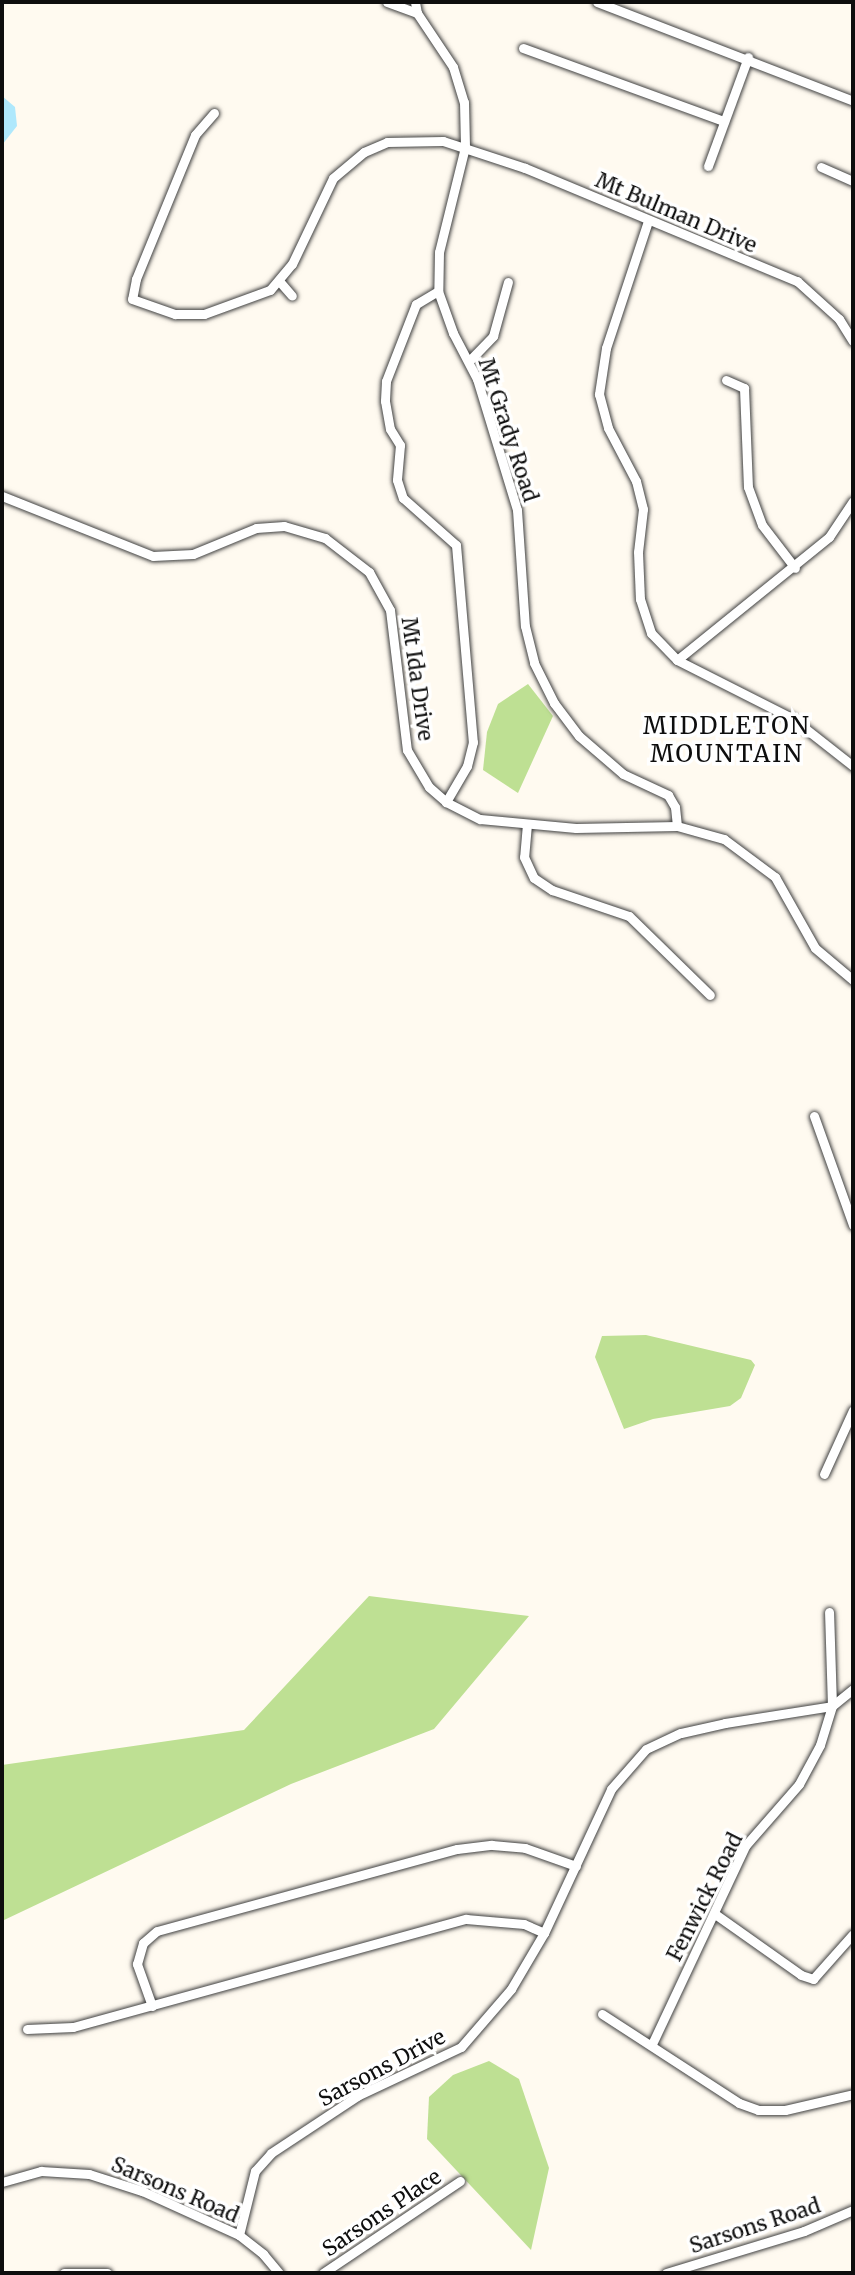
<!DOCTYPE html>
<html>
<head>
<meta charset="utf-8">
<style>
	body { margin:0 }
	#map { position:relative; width:855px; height:2275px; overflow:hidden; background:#fffaf0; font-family:Merriweather,serif }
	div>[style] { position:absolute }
	.forest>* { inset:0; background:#bee093 }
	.water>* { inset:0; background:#afe8fc }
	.roads { filter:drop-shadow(0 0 2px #414141) drop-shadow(0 0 2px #414141) }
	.minor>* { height:9px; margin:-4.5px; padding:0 4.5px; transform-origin:4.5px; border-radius:4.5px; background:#fff }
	span { translate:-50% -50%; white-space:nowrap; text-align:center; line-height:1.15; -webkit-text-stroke:7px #fff; paint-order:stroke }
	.street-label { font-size:21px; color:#0e0e0e }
	.quarter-label { font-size:24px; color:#0e0e0e; letter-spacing:2px }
	.frame { position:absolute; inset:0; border:4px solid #0e0e0e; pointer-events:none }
</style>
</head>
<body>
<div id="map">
	<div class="forest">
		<i style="clip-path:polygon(528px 684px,553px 716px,518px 793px,483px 770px,487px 732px,498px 704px)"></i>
		<i style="clip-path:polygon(646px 1335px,751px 1360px,755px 1365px,741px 1398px,730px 1406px,653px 1419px,624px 1429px,595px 1357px,602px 1336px)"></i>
		<i style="clip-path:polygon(369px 1596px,529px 1616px,434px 1729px,291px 1784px,2px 1921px,2px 1765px,244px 1730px)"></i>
		<i style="clip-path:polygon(489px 2061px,519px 2079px,549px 2168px,531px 2250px,427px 2139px,429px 2097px,453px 2075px)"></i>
	</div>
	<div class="water">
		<i style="clip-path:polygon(2px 96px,15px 107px,17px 126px,2px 145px)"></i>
	</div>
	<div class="roads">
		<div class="minor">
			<i style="left:387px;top:2px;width:32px;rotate:20deg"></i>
			<i style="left:415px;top:2px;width:11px;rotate:80deg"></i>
			<i style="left:417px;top:13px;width:65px;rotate:56.3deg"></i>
			<i style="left:453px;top:67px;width:37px;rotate:73deg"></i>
			<i style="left:464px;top:102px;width:45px;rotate:88.7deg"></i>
			<i style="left:465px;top:147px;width:108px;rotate:103.9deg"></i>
			<i style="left:439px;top:252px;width:39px;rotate:91deg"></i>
			<i style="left:438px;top:291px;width:45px;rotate:70.3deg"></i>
			<i style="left:453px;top:333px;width:52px;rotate:62.4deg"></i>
			<i style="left:477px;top:379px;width:137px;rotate:73deg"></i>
			<i style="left:517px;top:510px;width:116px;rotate:86.1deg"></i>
			<i style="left:525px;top:626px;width:38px;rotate:76deg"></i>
			<i style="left:534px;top:663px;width:45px;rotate:63.4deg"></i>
			<i style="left:554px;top:703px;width:41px;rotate:52.9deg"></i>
			<i style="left:579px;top:736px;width:58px;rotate:40.8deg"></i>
			<i style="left:623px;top:774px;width:50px;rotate:25deg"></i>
			<i style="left:668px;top:795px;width:14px;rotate:60deg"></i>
			<i style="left:675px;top:807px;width:19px;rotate:84deg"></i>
			<i style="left:597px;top:2px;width:274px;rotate:21.1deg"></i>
			<i style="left:523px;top:48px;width:214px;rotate:20deg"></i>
			<i style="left:214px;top:113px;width:29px;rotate:131deg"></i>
			<i style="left:195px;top:135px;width:156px;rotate:112.3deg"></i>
			<i style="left:136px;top:279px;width:20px;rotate:101deg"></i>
			<i style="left:132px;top:299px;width:46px;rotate:19.2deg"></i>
			<i style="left:175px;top:314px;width:29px"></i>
			<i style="left:204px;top:314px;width:70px;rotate:-20deg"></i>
			<i style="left:270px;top:290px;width:34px;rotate:-50deg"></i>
			<i style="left:292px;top:264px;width:95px;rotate:-64.5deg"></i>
			<i style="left:333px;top:178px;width:40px;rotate:-40deg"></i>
			<i style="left:364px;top:152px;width:25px;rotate:-23deg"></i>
			<i style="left:387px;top:142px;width:56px;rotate:-1deg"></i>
			<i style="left:443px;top:141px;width:86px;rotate:18.2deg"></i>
			<i style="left:525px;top:168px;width:295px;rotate:22.6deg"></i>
			<i style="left:797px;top:281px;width:57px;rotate:42.1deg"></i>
			<i style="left:839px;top:319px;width:26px;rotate:58deg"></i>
			<i style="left:708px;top:166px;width:116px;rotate:-69.8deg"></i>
			<i style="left:821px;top:167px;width:35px;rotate:24deg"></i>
			<i style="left:648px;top:221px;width:134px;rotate:108.3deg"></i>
			<i style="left:606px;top:348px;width:47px;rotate:98.7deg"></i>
			<i style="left:599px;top:394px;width:35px;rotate:75deg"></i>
			<i style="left:608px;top:428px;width:60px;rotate:62.2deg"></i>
			<i style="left:636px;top:481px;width:29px;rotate:76deg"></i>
			<i style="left:643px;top:509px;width:43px;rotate:96.6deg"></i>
			<i style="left:638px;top:552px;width:47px;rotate:87.6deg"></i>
			<i style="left:640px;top:599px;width:36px;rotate:72deg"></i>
			<i style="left:651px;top:633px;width:37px;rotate:46deg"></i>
			<i style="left:677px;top:660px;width:129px;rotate:26.8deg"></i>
			<i style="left:792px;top:718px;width:78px;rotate:38.2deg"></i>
			<i style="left:280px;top:282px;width:18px;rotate:49deg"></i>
			<i style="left:438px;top:291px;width:26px;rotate:149deg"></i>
			<i style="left:416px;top:304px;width:83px;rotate:111.3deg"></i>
			<i style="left:386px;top:381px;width:20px;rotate:93deg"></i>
			<i style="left:385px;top:401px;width:28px;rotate:80deg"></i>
			<i style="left:390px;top:429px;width:19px;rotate:58deg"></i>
			<i style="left:400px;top:445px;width:35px;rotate:95deg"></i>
			<i style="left:397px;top:480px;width:19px;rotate:72deg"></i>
			<i style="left:403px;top:498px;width:71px;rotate:41.6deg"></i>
			<i style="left:456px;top:545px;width:198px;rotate:85.1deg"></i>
			<i style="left:473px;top:742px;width:25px;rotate:104deg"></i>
			<i style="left:467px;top:766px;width:42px;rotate:120.3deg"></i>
			<i style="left:469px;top:361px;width:35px;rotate:-46deg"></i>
			<i style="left:493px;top:336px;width:56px;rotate:-74.5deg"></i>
			<i style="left:726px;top:380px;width:20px;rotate:24deg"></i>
			<i style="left:744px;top:388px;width:99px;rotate:87.7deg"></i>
			<i style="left:748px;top:487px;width:40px;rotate:69.8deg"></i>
			<i style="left:762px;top:525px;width:54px;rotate:52.5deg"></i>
			<i style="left:2px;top:496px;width:162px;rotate:21.7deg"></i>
			<i style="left:153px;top:556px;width:40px;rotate:-2.9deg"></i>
			<i style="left:193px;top:554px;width:68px;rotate:-22.4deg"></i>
			<i style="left:256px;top:528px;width:28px;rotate:-4deg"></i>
			<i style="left:284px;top:526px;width:43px;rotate:16.3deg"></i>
			<i style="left:325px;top:538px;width:56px;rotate:37.7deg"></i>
			<i style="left:369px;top:572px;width:43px;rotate:61.1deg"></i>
			<i style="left:390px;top:610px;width:141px;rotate:83.1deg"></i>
			<i style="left:407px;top:750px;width:43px;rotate:59.3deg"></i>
			<i style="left:429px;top:787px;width:23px;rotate:41deg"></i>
			<i style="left:446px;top:802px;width:38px;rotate:27deg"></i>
			<i style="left:480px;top:819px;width:96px;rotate:5.4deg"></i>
			<i style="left:576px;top:828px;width:101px;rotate:-1.1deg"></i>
			<i style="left:677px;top:826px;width:49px;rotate:15.5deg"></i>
			<i style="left:724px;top:839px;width:64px;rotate:36.7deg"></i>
			<i style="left:775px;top:877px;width:81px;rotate:60.6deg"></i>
			<i style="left:815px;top:948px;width:50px;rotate:40.1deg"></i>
			<i style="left:677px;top:660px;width:196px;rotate:-39deg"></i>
			<i style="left:829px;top:537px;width:43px;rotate:-56.3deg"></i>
			<i style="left:527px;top:824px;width:33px;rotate:95deg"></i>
			<i style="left:524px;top:857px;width:23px;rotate:65deg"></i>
			<i style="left:534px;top:878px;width:22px;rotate:34deg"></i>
			<i style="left:552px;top:890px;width:81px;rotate:18.7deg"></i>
			<i style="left:629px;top:916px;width:113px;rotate:44.3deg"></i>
			<i style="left:814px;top:1116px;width:116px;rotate:70.3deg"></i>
			<i style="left:824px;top:1474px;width:70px;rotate:-65.6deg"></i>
			<i style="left:715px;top:1914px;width:105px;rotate:35.3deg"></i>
			<i style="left:801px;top:1975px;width:13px;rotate:18deg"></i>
			<i style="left:813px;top:1979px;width:60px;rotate:-48.4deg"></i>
			<i style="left:152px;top:2006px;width:45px;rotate:-109.7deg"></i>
			<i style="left:137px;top:1964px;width:22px;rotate:-74deg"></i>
			<i style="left:143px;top:1943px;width:18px;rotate:-41deg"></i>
			<i style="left:157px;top:1931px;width:311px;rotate:-15.3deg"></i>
			<i style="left:457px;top:1849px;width:35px;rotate:-7deg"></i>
			<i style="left:492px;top:1845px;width:33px;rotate:5deg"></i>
			<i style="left:525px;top:1848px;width:54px;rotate:19.4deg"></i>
			<i style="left:602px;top:2014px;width:163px;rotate:33deg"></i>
			<i style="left:739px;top:2103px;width:20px;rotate:20deg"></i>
			<i style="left:758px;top:2110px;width:27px"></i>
			<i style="left:785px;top:2110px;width:70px;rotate:-13.2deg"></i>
			<i style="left:27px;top:2029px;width:46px;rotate:-2.5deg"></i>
			<i style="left:73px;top:2027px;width:408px;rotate:-15.4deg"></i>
			<i style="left:466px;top:1919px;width:58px;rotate:4.9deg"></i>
			<i style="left:524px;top:1924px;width:22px;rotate:24deg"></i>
			<i style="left:652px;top:2044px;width:219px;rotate:-64.8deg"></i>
			<i style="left:745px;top:1846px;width:82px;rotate:-48.9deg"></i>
			<i style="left:799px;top:1784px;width:44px;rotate:-61.7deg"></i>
			<i style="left:820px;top:1745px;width:41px;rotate:-72.9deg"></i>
			<i style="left:832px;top:1706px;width:94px;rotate:-91.8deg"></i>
			<i style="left:2px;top:2182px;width:41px;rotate:-15.8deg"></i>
			<i style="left:41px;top:2171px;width:48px;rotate:3.6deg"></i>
			<i style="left:89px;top:2174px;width:56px;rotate:17.8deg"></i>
			<i style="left:142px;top:2191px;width:107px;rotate:24.4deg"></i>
			<i style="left:239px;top:2235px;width:31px;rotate:38deg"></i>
			<i style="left:263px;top:2254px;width:25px;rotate:50deg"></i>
			<i style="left:239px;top:2235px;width:66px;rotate:-76deg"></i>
			<i style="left:255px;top:2171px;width:24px;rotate:-48deg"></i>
			<i style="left:271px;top:2153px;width:103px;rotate:-33.5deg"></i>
			<i style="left:357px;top:2096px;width:115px;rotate:-25.2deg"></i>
			<i style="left:461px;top:2047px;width:77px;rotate:-49.2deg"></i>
			<i style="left:511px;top:1989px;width:65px;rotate:-59.5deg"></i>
			<i style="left:544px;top:1933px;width:159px;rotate:-65deg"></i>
			<i style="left:611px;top:1789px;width:53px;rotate:-48.8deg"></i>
			<i style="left:646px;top:1749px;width:38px;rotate:-25deg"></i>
			<i style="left:681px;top:1733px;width:45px;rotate:-12.8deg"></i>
			<i style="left:725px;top:1723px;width:108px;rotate:-9deg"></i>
			<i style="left:832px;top:1706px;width:27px;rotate:-39deg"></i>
			<i style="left:64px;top:2273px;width:43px"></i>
			<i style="left:323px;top:2273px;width:165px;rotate:-33.9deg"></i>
			<i style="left:666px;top:2273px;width:144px;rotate:-16.9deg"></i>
			<i style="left:804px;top:2231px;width:53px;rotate:-23.2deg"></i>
		</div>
	</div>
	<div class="street-label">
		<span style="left:676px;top:213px;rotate:23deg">Mt Bulman Drive</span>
		<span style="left:508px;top:430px;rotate:72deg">Mt Grady Road</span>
		<span style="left:417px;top:679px;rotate:82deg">Mt Ida Drive</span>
		<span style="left:705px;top:1897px;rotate:-63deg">Fenwick Road</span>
		<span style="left:382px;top:2068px;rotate:-28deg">Sarsons Drive</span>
		<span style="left:175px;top:2190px;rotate:23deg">Sarsons Road</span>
		<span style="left:382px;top:2213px;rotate:-34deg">Sarsons Place</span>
		<span style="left:755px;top:2226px;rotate:-18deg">Sarsons Road</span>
	</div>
	<div class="quarter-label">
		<span style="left:727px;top:740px">MIDDLETON<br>MOUNTAIN</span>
	</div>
	<div class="frame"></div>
</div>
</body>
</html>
